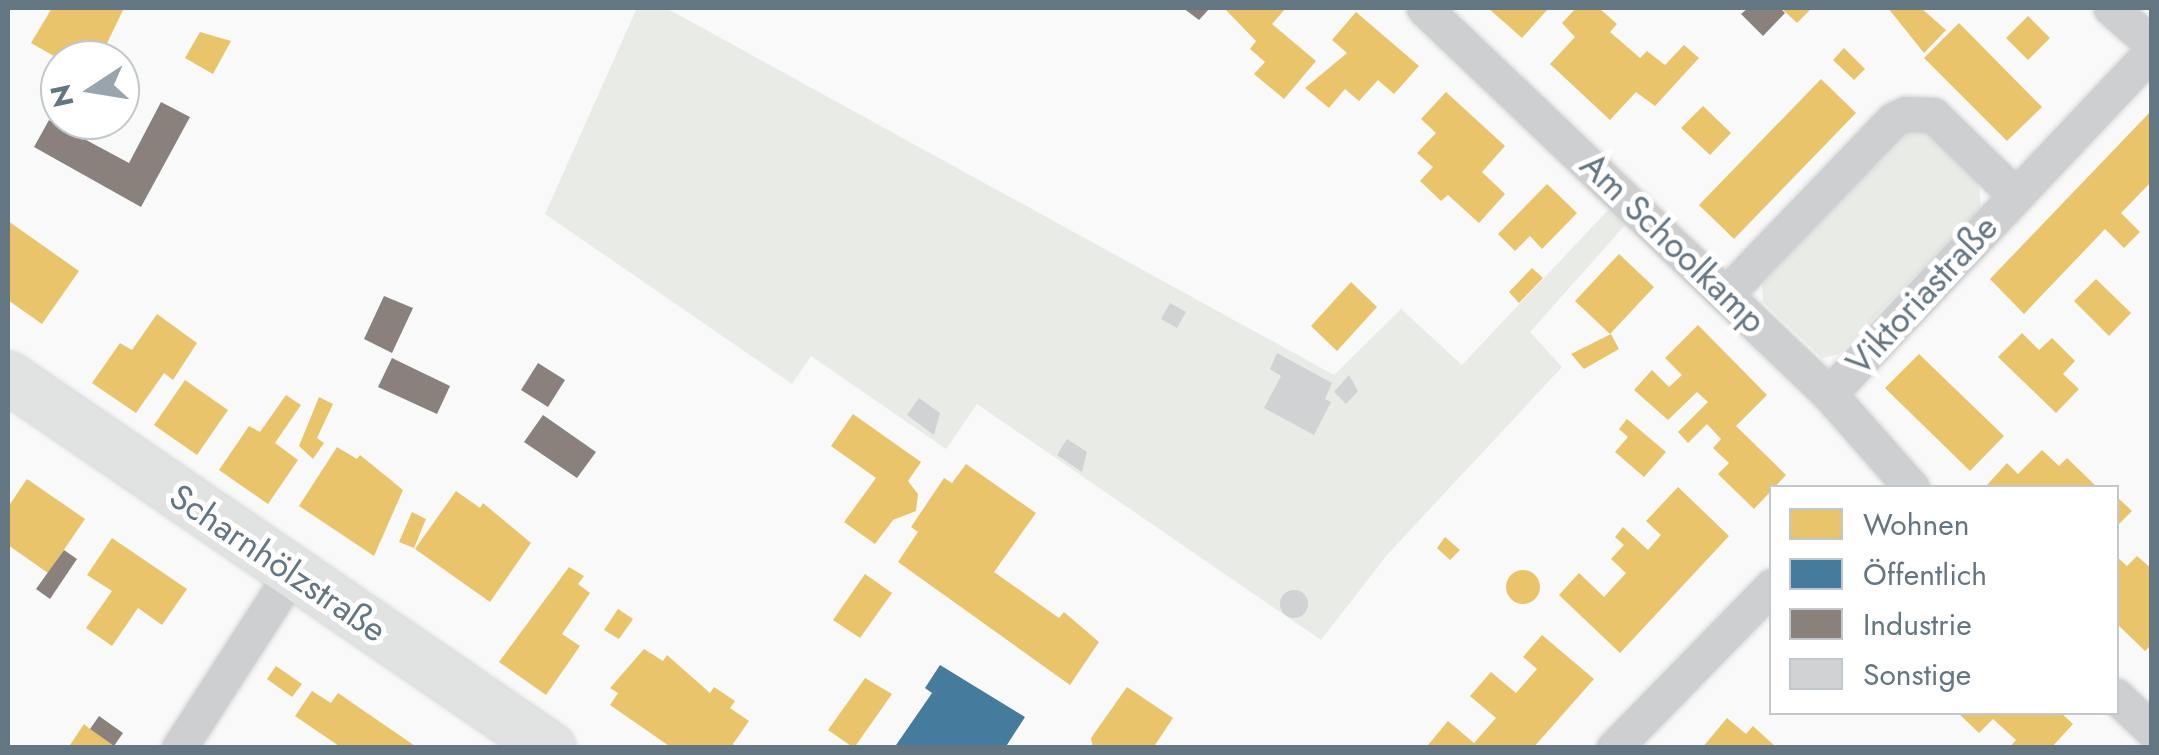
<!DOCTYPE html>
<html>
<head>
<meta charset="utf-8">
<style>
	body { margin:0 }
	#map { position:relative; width:2159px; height:755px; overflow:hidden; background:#f9f9f9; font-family:Jost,sans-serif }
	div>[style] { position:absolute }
	.green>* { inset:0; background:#e8ebe6 }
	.homes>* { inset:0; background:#e9c46a }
	.round { border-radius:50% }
	.public>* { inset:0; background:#457b9d }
	.industry>* { inset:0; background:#8a817c }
	.building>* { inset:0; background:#d0d2d3 }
	.roads { filter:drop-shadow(0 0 2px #d5d6d7) drop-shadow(0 0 2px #d5d6d7) }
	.street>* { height:35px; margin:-17.5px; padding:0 17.5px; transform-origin:17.5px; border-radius:17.5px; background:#cecfd0 }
	.secondary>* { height:50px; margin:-25px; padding:0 25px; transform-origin:25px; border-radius:25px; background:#e1e2e2 }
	span { translate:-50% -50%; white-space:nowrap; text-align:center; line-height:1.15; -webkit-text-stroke:10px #fff; paint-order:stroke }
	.street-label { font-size:35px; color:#657683 }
	.frame { position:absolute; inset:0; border:10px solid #657683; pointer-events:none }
	.legend { position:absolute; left:1769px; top:485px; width:350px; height:230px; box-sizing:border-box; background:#fff; border:2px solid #c1c8cd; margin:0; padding:12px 18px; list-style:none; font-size:30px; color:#657683 }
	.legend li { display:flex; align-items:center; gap:20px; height:50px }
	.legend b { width:50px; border:2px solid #c1c8cd }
	.north { position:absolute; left:40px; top:40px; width:100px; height:100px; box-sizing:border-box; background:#fff; border:2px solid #c1c8cd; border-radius:50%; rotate:258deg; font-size:28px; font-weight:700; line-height:40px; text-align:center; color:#657683 }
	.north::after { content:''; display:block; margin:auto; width:35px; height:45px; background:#99a4ac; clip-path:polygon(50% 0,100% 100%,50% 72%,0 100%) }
</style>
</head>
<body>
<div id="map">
	<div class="green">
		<i style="clip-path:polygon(637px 8px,666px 8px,1334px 375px,1401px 309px,1462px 365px,1609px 209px,1626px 224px,1530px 332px,1562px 367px,1387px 555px,1321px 640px,977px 404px,946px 449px,811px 356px,792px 384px,545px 214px)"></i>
		<i style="clip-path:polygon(1924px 127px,1979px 182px,1981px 208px,1839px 354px,1822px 358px,1763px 302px,1762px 284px,1902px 135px)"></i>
	</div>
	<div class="homes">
		<i style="clip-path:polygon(52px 8px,124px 8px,99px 60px,61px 60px,31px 43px)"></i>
		<i style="clip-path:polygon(1224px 8px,1286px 8px,1272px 24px,1316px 61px,1284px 99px,1254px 74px,1265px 62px,1250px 49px,1256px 41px)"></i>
		<i style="clip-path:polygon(1488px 8px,1544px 8px,1547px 10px,1522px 38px)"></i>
		<i style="clip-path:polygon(1576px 8px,1599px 8px,1617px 24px,1610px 32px,1640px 58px,1647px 51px,1665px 65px,1684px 45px,1699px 58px,1655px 106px,1636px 92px,1610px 120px,1550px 64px,1575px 37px,1562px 23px)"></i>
		<i style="clip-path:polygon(1781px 8px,1812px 8px,1797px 23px)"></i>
		<i style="clip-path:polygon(1888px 8px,1921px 8px,1946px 30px,1924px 53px)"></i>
		<i style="clip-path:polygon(1356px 12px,1419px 66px,1394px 94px,1378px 80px,1359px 101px,1345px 89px,1329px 108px,1305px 88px,1347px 53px,1332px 40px)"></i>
		<i style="clip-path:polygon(2028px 16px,2050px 38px,2028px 60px,2006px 38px)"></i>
		<i style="clip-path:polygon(1959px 23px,2042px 107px,2007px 141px,1924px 58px)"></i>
		<i style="clip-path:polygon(200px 32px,231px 41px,213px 74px,185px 58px)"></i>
		<i style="clip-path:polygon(1844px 48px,1865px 69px,1854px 80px,1833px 60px)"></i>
		<i style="clip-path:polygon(1821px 79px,1856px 113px,1734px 239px,1699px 205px)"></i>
		<i style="clip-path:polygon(1446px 92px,1505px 146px,1482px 172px,1505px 194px,1479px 223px,1448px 195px,1441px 201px,1420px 181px,1433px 167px,1417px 153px,1436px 133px,1421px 119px)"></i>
		<i style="clip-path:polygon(1703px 106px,1731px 133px,1710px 155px,1681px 128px)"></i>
		<i style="clip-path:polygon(2152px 110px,2152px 181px,2121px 213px,2140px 232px,2124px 248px,2105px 229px,2024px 314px,1990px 279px)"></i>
		<i style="clip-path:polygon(1547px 184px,1577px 213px,1542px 249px,1530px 236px,1515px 251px,1498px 234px)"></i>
		<i style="clip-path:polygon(8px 221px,79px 271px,42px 324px,8px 300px)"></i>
		<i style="clip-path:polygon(1619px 254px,1654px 287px,1610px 334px,1575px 301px)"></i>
		<i style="clip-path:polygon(1532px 268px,1543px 278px,1519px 303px,1509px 292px)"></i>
		<i style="clip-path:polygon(2096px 279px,2131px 313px,2109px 336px,2074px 301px)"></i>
		<i style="clip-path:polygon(1351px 282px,1377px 307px,1337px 351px,1311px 326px)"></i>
		<i style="clip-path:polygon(157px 314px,197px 343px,173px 380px,164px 373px,136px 413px,92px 383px,120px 343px,132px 350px)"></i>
		<i style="clip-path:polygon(1698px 325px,1767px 395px,1736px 426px,1786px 475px,1754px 509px,1718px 474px,1729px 463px,1713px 448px,1721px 439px,1707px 424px,1688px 443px,1678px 432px,1708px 402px,1697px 392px,1668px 420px,1634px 390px,1652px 370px,1669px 387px,1682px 375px,1665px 358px)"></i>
		<i style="clip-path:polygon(2022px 333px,2039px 350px,2052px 338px,2075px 361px,2063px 374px,2079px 389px,2056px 413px,1998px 357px)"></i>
		<i style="clip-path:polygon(1611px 334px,1619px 349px,1584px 369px,1571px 354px)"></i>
		<i style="clip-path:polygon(1919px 354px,2004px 436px,1970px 471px,1885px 388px)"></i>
		<i style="clip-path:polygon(185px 380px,228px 410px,197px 455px,154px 425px)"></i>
		<i style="clip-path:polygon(286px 395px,301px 405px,275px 443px,298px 460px,268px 504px,219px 470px,249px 426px,260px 432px)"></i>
		<i style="clip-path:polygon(319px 397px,333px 404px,317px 438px,324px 443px,313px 459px,299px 446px)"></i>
		<i style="clip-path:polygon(853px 414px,921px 462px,908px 481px,918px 494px,916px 511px,893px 520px,875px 544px,844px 522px,876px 478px,831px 446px)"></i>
		<i style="clip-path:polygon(1627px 419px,1666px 452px,1644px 477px,1615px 452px,1628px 437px,1619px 429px)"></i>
		<i style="clip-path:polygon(337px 447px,357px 459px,360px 455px,403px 490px,374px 556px,299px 506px)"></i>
		<i style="clip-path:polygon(2042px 450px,2059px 466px,2067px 458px,2098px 488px,1987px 485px,2007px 463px,2018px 474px)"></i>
		<i style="clip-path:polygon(966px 464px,1036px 513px,994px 572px,1059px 618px,1064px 612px,1099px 642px,1070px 685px,898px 562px,918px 532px,911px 527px,944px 478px,952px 483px)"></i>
		<i style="clip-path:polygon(27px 479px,85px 519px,48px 573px,8px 545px,8px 507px)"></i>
		<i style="clip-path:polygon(1678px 487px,1729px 536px,1620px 653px,1559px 595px,1579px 573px,1604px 597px,1626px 573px,1611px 559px,1624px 545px,1615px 537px,1623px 527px,1648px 550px,1661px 535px,1646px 521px)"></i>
		<i style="clip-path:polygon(456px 491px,480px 508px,483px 503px,531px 543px,490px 602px,415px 549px)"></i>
		<i style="clip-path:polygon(2116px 496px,2132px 511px,2116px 527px)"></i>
		<i style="clip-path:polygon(412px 512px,426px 519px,414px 548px,399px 542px)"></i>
		<i style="clip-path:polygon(1445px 537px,1460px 550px,1450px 560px,1437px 548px)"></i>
		<i style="clip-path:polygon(112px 538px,187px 589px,162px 625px,138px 608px,112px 646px,86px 628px,112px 591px,87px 575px)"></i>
		<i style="clip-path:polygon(2116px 556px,2127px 566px,2137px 556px,2152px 569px,2152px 644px,2145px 651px,2116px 623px)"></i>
		<i style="clip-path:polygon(569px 567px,584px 576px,578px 584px,590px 593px,562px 634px,580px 646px,546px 695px,499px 662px)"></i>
		<i class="round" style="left:1506px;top:570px;width:34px;height:34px"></i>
		<i style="clip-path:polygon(865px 574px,892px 593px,860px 638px,833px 620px)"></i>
		<i style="clip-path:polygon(618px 609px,633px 619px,619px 639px,604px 630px)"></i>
		<i style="clip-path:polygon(1542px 635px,1594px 679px,1533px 748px,1428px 745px,1448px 721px,1474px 743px,1496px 718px,1470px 696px,1491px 672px,1516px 693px,1537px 669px,1523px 657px)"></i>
		<i style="clip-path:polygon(644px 649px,663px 661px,667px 655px,710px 693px,714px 687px,735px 701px,730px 708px,749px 721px,733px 744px,737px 748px,672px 748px,610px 705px,618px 693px,610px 688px)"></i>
		<i style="clip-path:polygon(276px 666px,302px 684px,292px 697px,267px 679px)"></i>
		<i style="clip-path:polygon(865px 678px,892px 694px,854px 748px,828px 730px)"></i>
		<i style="clip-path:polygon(1127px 687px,1173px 718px,1153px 748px,1093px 748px,1091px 738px)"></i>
		<i style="clip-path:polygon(312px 691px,331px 703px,338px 693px,418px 748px,342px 748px,295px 716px)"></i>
		<i style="clip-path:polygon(1957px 712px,2060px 712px,2073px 724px,2051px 748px,2009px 748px,2016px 740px,1993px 719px,1979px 733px)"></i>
		<i style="clip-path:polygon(1727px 718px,1746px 734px,1753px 726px,1777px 748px,1702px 748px)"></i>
		<i style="clip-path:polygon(84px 724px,90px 729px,117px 748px,68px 748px)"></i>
	</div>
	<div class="public">
		<i style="clip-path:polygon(940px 665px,1025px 717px,1005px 748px,894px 748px,932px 693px,925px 688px)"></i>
	</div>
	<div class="industry">
		<i style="clip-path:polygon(1183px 8px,1210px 8px,1199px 20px)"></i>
		<i style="clip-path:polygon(1748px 8px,1780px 8px,1785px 13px,1763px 36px,1741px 14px)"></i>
		<i style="clip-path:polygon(161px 102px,190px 117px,141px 207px,34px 147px,49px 120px,129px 163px)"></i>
		<i style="clip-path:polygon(384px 296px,413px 308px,392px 353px,364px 339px)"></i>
		<i style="clip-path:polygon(392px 358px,450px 386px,437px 414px,378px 387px)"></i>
		<i style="clip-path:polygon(538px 363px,565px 380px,548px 407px,521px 390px)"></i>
		<i style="clip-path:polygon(543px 415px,596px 452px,577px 478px,524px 442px)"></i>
		<i style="clip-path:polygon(64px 550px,77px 559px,50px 599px,36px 589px)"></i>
		<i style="clip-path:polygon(99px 716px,123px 733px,114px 746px,90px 729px)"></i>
	</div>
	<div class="building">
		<i style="clip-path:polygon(1170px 303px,1186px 312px,1177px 328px,1161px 319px)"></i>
		<i style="clip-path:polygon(1277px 353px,1332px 383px,1325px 399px,1331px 402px,1314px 435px,1264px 408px,1281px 376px,1270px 369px)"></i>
		<i style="clip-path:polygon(1349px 375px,1358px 391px,1346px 404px,1334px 392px)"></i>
		<i style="clip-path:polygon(919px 398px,940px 413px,934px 435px,907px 415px)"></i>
		<i style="clip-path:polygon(1067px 439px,1087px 452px,1082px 472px,1057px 455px)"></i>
		<i class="round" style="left:1280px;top:590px;width:28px;height:28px"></i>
	</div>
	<div class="roads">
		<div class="street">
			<i style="left:1424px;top:8px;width:559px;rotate:43.62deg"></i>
			<i style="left:1829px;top:394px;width:125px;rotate:48.6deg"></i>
			<i style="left:2111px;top:8px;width:55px;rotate:41.3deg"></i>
			<i style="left:1726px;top:294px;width:241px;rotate:-46.2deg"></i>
			<i style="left:1893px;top:120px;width:14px;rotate:-25deg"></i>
			<i style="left:1906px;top:114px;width:27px;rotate:2deg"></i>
			<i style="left:1933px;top:115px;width:115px;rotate:44.3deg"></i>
			<i style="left:1829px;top:394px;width:471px;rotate:-46.7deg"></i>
			<i style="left:2116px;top:696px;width:50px;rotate:43.4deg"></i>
			<i style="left:179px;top:748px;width:207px;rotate:-57.2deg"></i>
			<i style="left:1614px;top:748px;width:226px;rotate:-45.7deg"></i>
		</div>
		<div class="secondary">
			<i style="left:8px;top:377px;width:657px;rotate:34.39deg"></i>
		</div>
	</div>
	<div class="street-label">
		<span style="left:1673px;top:243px;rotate:44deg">Am Schoolkamp</span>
		<span style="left:1922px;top:295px;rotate:-47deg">Viktoriastraße</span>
		<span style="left:278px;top:563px;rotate:34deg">Scharnhölzstraße</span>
	</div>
	<div class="frame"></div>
	<ul class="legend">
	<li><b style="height:28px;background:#e9c46a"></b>Wohnen</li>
	<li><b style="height:28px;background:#457b9d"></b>Öffentlich</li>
	<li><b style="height:28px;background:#8a817c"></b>Industrie</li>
	<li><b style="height:28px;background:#d0d2d3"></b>Sonstige</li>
	</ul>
	<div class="north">N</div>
</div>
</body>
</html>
